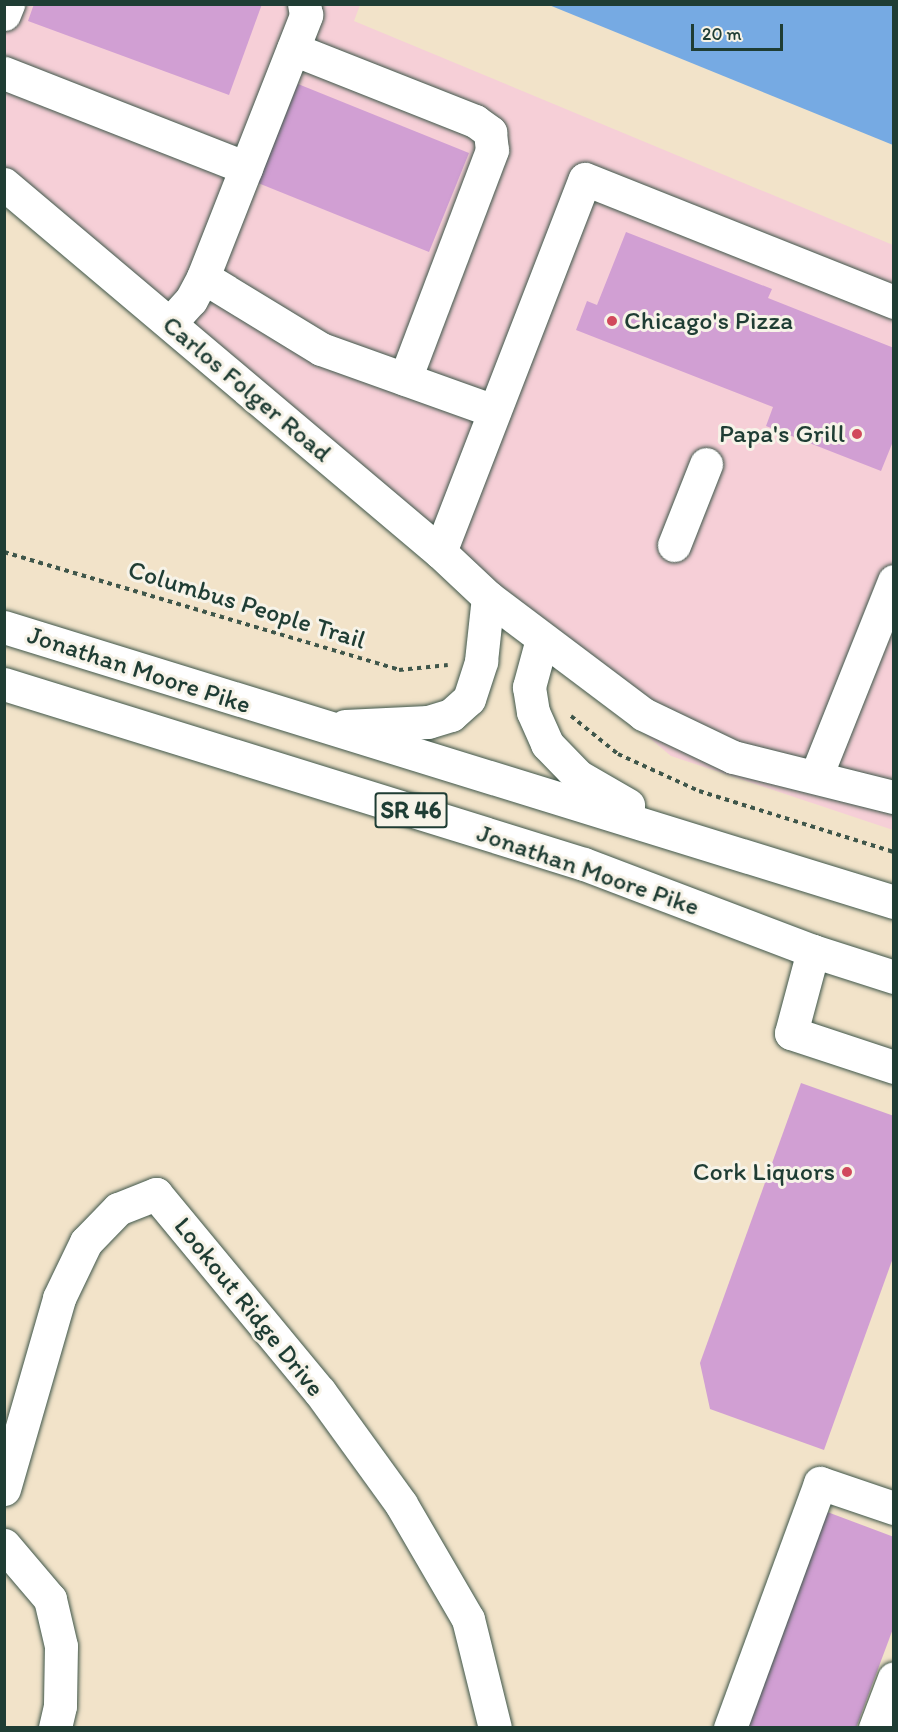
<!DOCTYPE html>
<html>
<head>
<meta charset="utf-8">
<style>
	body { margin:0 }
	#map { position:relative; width:898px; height:1732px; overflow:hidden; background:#f2e3c9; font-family:Itim,sans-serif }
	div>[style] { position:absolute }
	.built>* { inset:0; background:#f6cfd7 }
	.water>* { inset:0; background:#76aae3 }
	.building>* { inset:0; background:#d19fd3 }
	.path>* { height:4px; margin-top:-2px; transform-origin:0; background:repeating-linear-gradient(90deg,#3f564a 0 4.5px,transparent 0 9px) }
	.roads { filter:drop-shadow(0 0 2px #3f564a) drop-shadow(0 0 2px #3f564a) }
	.minor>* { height:33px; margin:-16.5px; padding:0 16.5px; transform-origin:16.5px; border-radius:16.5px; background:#fff }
	.highway>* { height:33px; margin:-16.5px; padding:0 16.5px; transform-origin:16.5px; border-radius:16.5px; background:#fff }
	.dots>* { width:16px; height:16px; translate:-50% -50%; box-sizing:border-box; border:3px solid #f7f3e8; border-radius:50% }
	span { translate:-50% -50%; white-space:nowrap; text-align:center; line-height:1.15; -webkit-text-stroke:6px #f7f3e8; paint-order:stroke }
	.shield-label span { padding:2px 4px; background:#f7f3e8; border:2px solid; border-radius:4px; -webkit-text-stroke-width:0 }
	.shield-label { font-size:24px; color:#1f3d34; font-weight:700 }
	.poi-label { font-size:26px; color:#1f3d34 }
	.left { translate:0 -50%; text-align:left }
	.right { translate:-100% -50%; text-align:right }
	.street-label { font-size:26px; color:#1f3d34 }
	.frame { position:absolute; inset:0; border:6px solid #1f3d34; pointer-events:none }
	.scale { position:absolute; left:691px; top:24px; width:92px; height:27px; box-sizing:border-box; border:3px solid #1f3d34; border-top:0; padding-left:8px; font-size:18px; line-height:21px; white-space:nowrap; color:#1f3d34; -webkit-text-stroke:4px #f7f3e8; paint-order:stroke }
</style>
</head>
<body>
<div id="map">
	<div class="built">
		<i style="clip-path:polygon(4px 5px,360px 5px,354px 21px,893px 245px,893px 830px,671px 756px,5px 199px)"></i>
	</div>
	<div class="water">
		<i style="clip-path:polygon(549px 5px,893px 5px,893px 145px)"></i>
	</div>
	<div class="building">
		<i style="clip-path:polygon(34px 4px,262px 4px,229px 95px,28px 21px)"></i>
		<i style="clip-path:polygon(298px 84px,469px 153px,429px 252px,258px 183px)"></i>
		<i style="clip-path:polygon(626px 232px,772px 289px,768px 298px,894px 348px,894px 439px,881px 471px,766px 426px,773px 407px,576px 330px,587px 301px,597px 305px)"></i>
		<i style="clip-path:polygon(801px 1083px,894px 1116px,894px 1255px,824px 1450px,710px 1409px,700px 1363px)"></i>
		<i style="clip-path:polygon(822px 1510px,894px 1537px,894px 1626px,856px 1728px,741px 1728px)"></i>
	</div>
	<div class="path">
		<i style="left:4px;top:552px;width:412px;rotate:16.6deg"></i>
		<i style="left:399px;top:670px;width:49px;rotate:-5.8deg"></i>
		<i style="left:571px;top:716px;width:60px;rotate:39deg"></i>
		<i style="left:618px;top:754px;width:89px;rotate:24.6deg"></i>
		<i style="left:699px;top:791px;width:204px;rotate:17.4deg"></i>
	</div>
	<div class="roads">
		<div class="minor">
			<i style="left:4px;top:14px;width:11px;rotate:-68deg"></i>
			<i style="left:293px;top:49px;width:196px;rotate:21.6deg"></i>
			<i style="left:475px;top:121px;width:19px;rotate:36deg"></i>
			<i style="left:490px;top:132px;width:18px;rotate:84deg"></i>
			<i style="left:492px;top:150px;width:245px;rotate:110.8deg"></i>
			<i style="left:4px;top:73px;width:260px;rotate:21.4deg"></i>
			<i style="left:4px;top:184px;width:571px;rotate:40.17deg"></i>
			<i style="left:440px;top:552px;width:66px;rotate:43.2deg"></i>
			<i style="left:488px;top:597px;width:194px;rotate:37deg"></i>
			<i style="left:643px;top:714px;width:100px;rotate:25.5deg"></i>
			<i style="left:733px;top:757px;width:166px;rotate:14deg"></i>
			<i style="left:203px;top:277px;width:138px;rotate:31.4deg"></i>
			<i style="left:321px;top:349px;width:184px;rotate:19.7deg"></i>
			<i style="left:170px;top:323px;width:31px;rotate:-48deg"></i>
			<i style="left:191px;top:300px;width:26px;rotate:-62deg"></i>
			<i style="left:203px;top:277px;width:282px;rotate:-68.5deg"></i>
			<i style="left:306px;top:15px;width:11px;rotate:-100deg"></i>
			<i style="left:674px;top:545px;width:87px;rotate:-68.4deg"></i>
			<i style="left:440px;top:552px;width:400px;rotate:-68.8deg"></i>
			<i style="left:585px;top:179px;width:333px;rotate:21.7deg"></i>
			<i style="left:816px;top:776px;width:210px;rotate:-68.2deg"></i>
			<i style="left:813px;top:951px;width:85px;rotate:105deg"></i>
			<i style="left:791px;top:1033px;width:108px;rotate:18.3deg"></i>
			<i style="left:4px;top:1489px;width:199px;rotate:-73.9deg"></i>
			<i style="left:59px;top:1298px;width:62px;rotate:-64.3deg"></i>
			<i style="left:86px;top:1242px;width:46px;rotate:-45.9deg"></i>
			<i style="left:118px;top:1209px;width:41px;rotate:-21.5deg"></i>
			<i style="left:156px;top:1194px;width:257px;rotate:50.4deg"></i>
			<i style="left:320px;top:1392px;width:138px;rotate:54.1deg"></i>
			<i style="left:401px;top:1504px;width:133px;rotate:59.8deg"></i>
			<i style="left:468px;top:1619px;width:112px;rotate:76.1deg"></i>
			<i style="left:4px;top:1545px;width:71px;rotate:49.6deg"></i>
			<i style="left:50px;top:1599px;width:48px;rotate:76.8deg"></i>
			<i style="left:61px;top:1646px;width:60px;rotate:91deg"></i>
			<i style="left:60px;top:1706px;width:23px;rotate:103deg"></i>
			<i style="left:730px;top:1728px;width:261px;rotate:-69.8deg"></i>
			<i style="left:820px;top:1483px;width:78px;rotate:18.7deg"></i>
			<i style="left:875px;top:1728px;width:53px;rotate:-69.2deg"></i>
		</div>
		<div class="highway">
			<i style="left:4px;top:627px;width:932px;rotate:17.17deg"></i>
			<i style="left:542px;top:639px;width:50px;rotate:105.2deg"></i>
			<i style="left:529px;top:687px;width:25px;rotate:81deg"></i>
			<i style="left:533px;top:712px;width:35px;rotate:66deg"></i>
			<i style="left:547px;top:744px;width:45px;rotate:45.9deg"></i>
			<i style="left:578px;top:776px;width:58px;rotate:30.1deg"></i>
			<i style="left:4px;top:684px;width:607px;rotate:17.24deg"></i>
			<i style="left:584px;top:864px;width:245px;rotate:20.8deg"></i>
			<i style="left:813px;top:951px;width:85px;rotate:17.8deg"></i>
			<i style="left:345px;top:726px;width:83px;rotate:-2.8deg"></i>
			<i style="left:428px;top:722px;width:24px;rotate:-17deg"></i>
			<i style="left:451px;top:715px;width:24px;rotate:-42deg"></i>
			<i style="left:469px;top:699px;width:40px;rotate:-72deg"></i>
			<i style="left:481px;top:661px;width:64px;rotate:-83.8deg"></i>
		</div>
	</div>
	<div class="dots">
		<i style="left:612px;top:321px;background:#d1495b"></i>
		<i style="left:857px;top:434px;background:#d1495b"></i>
		<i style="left:847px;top:1172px;background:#d1495b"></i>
	</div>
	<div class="shield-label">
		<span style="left:411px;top:810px">SR 46</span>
	</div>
	<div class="poi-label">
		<span class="left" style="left:624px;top:321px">Chicago's Pizza</span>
		<span class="right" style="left:845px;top:434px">Papa's Grill</span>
		<span class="right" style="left:835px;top:1172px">Cork Liquors</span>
	</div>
	<div class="street-label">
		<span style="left:247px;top:389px;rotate:40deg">Carlos Folger Road</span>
		<span style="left:247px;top:605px;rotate:17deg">Columbus People Trail</span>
		<span style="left:139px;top:670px;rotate:18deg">Jonathan Moore Pike</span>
		<span style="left:588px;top:870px;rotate:19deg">Jonathan Moore Pike</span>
		<span style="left:249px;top:1307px;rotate:51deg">Lookout Ridge Drive</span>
	</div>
	<div class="frame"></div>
	<div class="scale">20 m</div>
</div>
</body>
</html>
